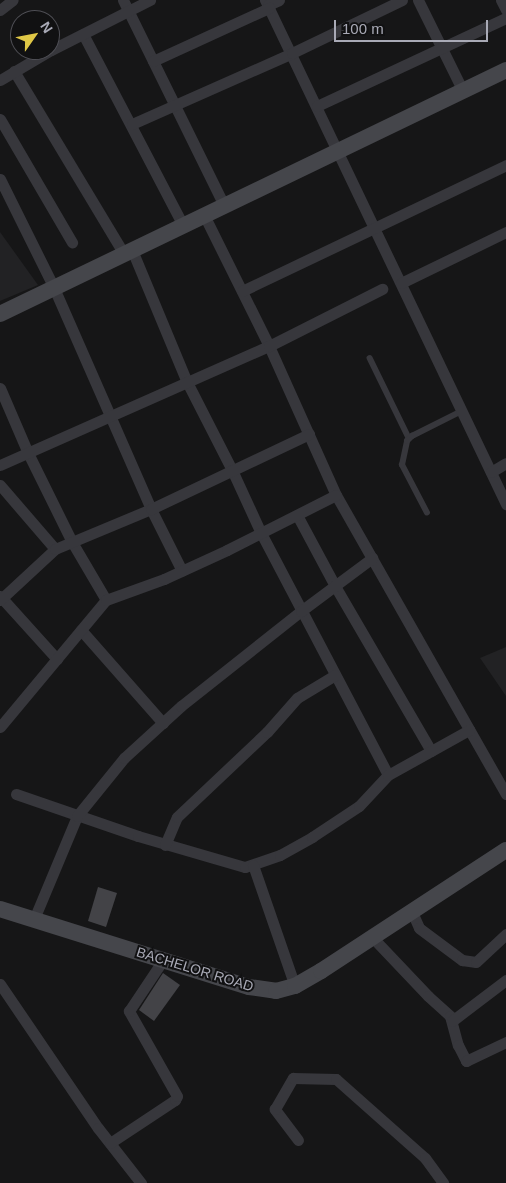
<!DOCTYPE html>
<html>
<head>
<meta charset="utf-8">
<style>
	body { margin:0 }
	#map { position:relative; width:506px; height:1183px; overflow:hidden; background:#161617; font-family:Helvetica,sans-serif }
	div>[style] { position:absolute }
	.built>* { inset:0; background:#222224 }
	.building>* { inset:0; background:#434347 }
	.lane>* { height:5.5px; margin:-2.75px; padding:0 2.75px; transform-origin:2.75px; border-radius:2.75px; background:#37373c }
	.street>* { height:11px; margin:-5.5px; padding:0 5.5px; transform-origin:5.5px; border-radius:5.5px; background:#37373c }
	.secondary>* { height:16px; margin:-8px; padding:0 8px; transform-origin:8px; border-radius:8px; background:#45464b }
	span { translate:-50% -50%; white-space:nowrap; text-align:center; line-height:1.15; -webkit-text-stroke:4px #111112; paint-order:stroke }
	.street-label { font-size:14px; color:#a9aab6 }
	.north { position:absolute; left:10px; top:10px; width:50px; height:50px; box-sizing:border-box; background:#111112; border:1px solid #4e4e54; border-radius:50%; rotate:57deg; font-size:14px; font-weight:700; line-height:20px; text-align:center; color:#a9aab6 }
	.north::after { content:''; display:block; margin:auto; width:18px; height:22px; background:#dfc746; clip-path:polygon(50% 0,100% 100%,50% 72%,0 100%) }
	.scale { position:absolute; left:334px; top:20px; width:154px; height:22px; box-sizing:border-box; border:2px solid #a9aab6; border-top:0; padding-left:6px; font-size:15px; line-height:18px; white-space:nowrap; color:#a9aab6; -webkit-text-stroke:4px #111112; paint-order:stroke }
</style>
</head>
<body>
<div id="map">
	<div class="built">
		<i style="clip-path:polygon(0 232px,38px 285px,0 301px)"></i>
		<i style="clip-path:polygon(506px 647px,506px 696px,480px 658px)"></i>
	</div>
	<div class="building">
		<i style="clip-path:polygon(98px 887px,117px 893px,106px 927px,88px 921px)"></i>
		<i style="clip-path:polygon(163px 973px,180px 985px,154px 1021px,139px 1010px)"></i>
	</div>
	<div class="lane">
		<i style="left:370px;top:358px;width:89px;rotate:64deg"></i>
		<i style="left:427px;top:513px;width:54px;rotate:-117.5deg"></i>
		<i style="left:402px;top:465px;width:25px;rotate:-78deg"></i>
		<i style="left:407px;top:441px;width:7px;rotate:-45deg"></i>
		<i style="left:412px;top:436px;width:56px;rotate:-26.6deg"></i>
	</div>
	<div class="street">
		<i style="left:123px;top:0;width:229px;rotate:63.8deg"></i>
		<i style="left:265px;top:0;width:559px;rotate:64.44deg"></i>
		<i style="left:418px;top:0;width:102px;rotate:63.7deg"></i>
		<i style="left:501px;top:0;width:11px;rotate:63deg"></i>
		<i style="left:268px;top:5px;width:12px;rotate:-24deg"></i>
		<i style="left:0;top:10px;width:16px;rotate:-38deg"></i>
		<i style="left:83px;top:34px;width:216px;rotate:62.4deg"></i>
		<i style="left:153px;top:61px;width:128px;rotate:-24.6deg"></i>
		<i style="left:14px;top:71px;width:214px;rotate:59deg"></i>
		<i style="left:0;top:80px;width:59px;rotate:-30.5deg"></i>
		<i style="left:51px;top:50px;width:111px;rotate:-26.8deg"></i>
		<i style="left:317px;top:106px;width:208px;rotate:-25deg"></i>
		<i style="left:0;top:119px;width:143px;rotate:59.7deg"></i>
		<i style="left:132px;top:124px;width:175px;rotate:-23.9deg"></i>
		<i style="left:292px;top:53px;width:122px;rotate:-25.7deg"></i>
		<i style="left:0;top:179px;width:122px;rotate:63.6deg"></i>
		<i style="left:54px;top:288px;width:241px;rotate:66.3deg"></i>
		<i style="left:151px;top:509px;width:69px;rotate:63.4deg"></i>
		<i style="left:204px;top:215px;width:146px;rotate:63.6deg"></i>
		<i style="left:269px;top:346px;width:163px;rotate:65.8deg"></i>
		<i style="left:336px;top:495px;width:344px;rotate:60.4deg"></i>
		<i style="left:132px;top:250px;width:143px;rotate:67.4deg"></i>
		<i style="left:187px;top:382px;width:99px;rotate:62.9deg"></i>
		<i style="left:232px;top:470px;width:69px;rotate:65.3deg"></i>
		<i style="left:261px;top:533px;width:273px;rotate:62.3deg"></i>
		<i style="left:401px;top:283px;width:117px;rotate:-25.9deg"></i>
		<i style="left:242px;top:291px;width:293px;rotate:-25.5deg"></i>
		<i style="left:0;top:388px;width:71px;rotate:66.7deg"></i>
		<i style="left:28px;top:453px;width:99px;rotate:63.7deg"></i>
		<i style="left:72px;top:542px;width:67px;rotate:59.6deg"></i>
		<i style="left:0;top:465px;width:294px;rotate:-23.9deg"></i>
		<i style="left:269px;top:346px;width:127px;rotate:-26.8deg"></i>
		<i style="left:491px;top:472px;width:17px;rotate:-31deg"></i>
		<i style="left:0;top:485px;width:84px;rotate:49.3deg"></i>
		<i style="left:297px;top:515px;width:81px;rotate:61.8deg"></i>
		<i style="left:335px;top:586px;width:191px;rotate:59.8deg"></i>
		<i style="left:0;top:596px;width:85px;rotate:47.9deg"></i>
		<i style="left:0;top:600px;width:75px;rotate:-42.8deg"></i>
		<i style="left:55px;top:549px;width:104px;rotate:-22.6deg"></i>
		<i style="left:151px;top:509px;width:175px;rotate:-25.4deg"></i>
		<i style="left:81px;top:630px;width:124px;rotate:48.6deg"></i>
		<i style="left:0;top:727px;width:165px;rotate:-50.2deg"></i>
		<i style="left:106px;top:600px;width:62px;rotate:-19.9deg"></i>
		<i style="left:164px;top:579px;width:69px;rotate:-24.7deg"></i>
		<i style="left:227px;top:550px;width:122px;rotate:-26.8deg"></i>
		<i style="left:16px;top:794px;width:129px;rotate:19deg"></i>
		<i style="left:138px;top:836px;width:111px;rotate:16.2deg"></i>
		<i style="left:245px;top:867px;width:37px;rotate:-19deg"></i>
		<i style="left:280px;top:855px;width:37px;rotate:-29deg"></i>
		<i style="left:312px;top:837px;width:56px;rotate:-33.4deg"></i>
		<i style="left:359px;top:806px;width:42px;rotate:-46.9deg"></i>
		<i style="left:388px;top:775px;width:93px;rotate:-29.1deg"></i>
		<i style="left:165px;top:845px;width:30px;rotate:-67deg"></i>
		<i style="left:177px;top:817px;width:124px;rotate:-43.4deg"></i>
		<i style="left:267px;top:732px;width:45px;rotate:-48.6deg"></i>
		<i style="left:297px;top:698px;width:44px;rotate:-31.2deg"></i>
		<i style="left:253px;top:865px;width:128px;rotate:70.9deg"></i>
		<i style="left:412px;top:912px;width:17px;rotate:66deg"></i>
		<i style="left:419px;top:928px;width:54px;rotate:36.7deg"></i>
		<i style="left:462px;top:960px;width:14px;rotate:8deg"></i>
		<i style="left:476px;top:962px;width:41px;rotate:-43deg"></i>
		<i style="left:34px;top:919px;width:112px;rotate:-67.3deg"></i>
		<i style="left:77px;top:816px;width:75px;rotate:-51deg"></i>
		<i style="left:124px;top:758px;width:77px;rotate:-42.4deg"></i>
		<i style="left:181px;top:706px;width:153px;rotate:-38.4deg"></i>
		<i style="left:301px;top:611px;width:89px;rotate:-36.7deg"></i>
		<i style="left:373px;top:938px;width:80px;rotate:46.5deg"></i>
		<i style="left:428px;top:996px;width:30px;rotate:42deg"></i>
		<i style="left:450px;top:1016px;width:30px;rotate:75deg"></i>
		<i style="left:458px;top:1045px;width:18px;rotate:63deg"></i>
		<i style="left:466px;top:1061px;width:44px;rotate:-25.4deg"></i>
		<i style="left:0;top:984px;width:174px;rotate:55.8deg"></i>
		<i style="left:98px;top:1128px;width:70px;rotate:52deg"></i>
		<i style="left:452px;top:1021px;width:68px;rotate:-37.2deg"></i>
		<i style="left:298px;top:1140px;width:39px;rotate:-127deg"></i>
		<i style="left:275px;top:1109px;width:36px;rotate:-60deg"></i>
		<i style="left:293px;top:1078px;width:43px;rotate:1.3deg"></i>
		<i style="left:336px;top:1079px;width:119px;rotate:41.6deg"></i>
		<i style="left:425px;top:1158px;width:31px;rotate:54deg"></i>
		<i style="left:110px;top:1143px;width:78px;rotate:-33.5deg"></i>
		<i style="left:175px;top:1100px;width:4px;rotate:-63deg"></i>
		<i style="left:177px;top:1096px;width:98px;rotate:-119.5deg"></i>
		<i style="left:129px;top:1011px;width:61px;rotate:-56.3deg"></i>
	</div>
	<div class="secondary">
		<i style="left:0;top:314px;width:562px;rotate:-25.74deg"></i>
		<i style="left:0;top:909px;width:261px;rotate:17.4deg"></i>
		<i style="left:249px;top:987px;width:27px;rotate:8deg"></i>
		<i style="left:276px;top:991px;width:20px;rotate:-15deg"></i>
		<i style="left:295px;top:986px;width:30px;rotate:-30deg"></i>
		<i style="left:321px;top:971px;width:221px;rotate:-33.2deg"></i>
	</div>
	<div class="street-label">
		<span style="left:195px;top:969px;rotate:17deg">BACHELOR ROAD</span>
	</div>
	<div class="north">N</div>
	<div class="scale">100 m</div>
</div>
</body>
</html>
